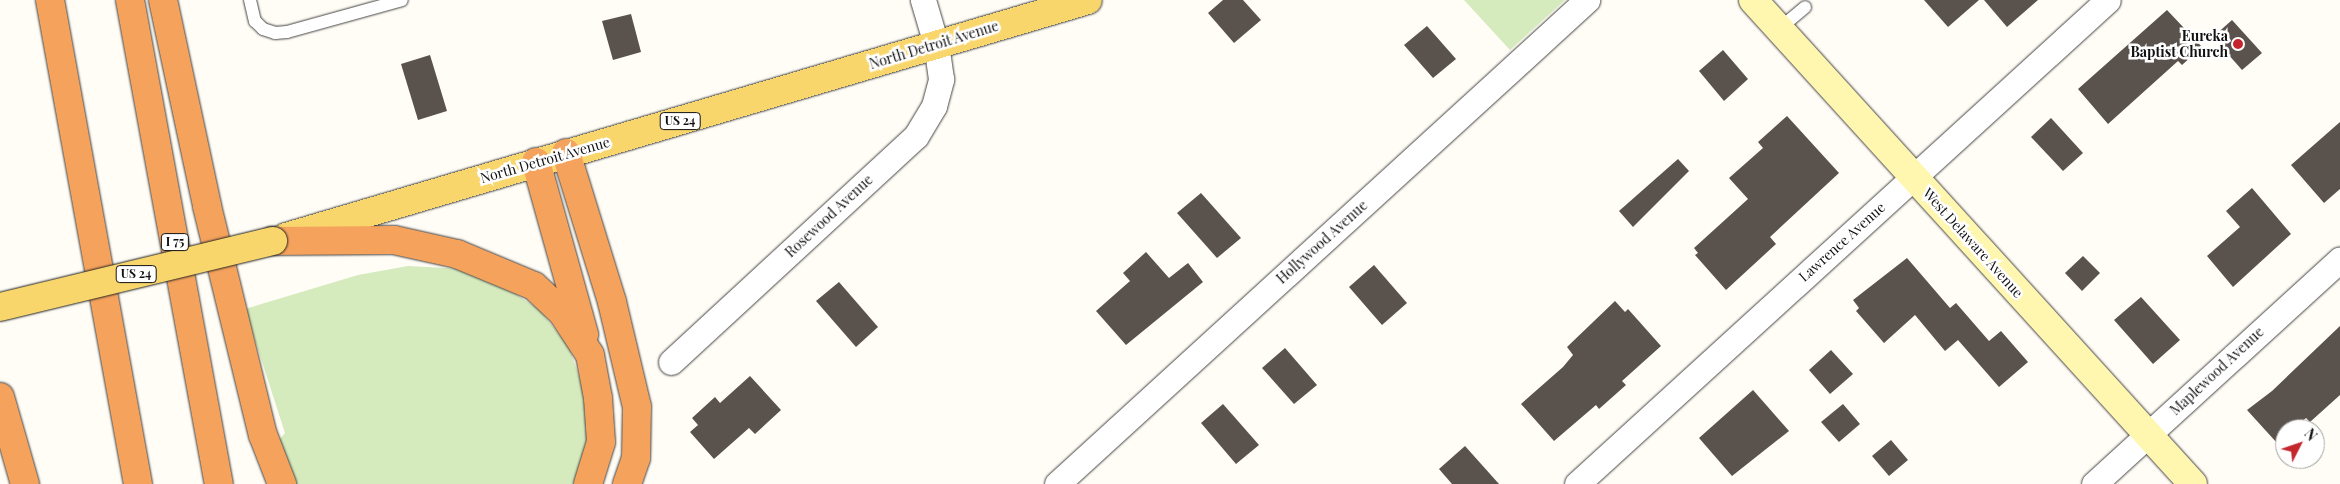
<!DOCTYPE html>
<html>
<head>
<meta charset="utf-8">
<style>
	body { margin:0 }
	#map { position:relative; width:2340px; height:484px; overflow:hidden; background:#fffdf5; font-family:"Playfair Display",serif }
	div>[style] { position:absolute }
	.green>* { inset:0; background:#d5ebbd }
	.building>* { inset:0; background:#5a524d }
	.roads { filter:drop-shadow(0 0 1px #444) drop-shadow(0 0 1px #444) }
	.lane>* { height:12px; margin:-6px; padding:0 6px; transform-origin:6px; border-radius:6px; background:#fff }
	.street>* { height:25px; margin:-12.5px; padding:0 12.5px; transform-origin:12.5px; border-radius:12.5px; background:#fff }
	.secondary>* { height:28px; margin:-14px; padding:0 14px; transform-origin:14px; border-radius:14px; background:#fff6b0 }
	.primary>* { height:28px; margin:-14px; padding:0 14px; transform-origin:14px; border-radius:14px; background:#f9d66b }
	.highway>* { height:28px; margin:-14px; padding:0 14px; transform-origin:14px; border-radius:14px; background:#f5a25d }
	.bridges { filter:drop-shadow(0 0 1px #222) drop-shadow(0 0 1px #222) }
	.primary-bridge>* { height:28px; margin:-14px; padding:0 14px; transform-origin:14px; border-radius:14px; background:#f9d66b }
	.dots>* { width:14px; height:14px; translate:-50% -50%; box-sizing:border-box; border:2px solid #fff; border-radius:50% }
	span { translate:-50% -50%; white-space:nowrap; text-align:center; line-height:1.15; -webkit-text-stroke:5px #fff; paint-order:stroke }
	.shield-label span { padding:1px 4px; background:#fff; border:1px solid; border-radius:4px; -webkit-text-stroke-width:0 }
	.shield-label { font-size:12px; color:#111; font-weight:700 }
	.poi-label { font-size:14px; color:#111; font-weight:700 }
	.right { translate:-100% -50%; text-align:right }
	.street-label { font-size:14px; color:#111 }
	.north { position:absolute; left:2275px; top:419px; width:50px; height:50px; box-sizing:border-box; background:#fff; border:1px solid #a0a0a0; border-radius:50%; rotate:49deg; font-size:14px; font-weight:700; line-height:20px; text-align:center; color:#111 }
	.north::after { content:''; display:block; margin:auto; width:18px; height:22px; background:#c4262e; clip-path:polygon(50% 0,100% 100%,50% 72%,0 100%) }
</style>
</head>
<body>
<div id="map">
	<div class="green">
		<i style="clip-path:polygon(1464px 0,1565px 0,1510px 50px)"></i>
		<i style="clip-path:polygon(408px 266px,463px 269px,508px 289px,540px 310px,569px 347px,584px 391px,588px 441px,576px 484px,293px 484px,278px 441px,285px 433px,245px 309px,358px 275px)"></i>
	</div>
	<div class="building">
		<i style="clip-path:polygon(1223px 0,1243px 0,1261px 20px,1234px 43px,1208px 13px)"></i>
		<i style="clip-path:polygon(1924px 0,1979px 0,1948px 27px)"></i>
		<i style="clip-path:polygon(1984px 0,2038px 0,2007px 27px)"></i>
		<i style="clip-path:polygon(2167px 10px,2202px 47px,2182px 65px,2178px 61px,2108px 124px,2078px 89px)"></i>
		<i style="clip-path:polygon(631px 14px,641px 52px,613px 60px,602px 21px)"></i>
		<i style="clip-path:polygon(2232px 20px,2262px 53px,2242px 70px,2213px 37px)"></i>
		<i style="clip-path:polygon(1427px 26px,1456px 59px,1433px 78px,1404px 45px)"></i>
		<i style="clip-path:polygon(1723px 50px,1748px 79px,1724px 101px,1699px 71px)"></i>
		<i style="clip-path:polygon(430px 55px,447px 111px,418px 120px,401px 64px)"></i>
		<i style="clip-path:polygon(1787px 116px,1839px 173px,1770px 237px,1776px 244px,1726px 290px,1695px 255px,1698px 253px,1694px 248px,1748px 199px,1729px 178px,1763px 148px,1758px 142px)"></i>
		<i style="clip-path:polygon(2051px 118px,2083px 153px,2063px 171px,2031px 137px)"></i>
		<i style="clip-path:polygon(2340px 122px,2340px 189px,2324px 203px,2291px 165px)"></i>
		<i style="clip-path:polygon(1678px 159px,1689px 171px,1633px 227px,1619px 211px)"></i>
		<i style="clip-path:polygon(2252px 188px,2291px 234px,2233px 287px,2207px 256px,2240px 227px,2226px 211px)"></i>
		<i style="clip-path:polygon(1201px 193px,1241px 238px,1217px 258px,1177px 213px)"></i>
		<i style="clip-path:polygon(1146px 252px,1169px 278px,1188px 263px,1203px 282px,1126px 345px,1096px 311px,1130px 281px,1123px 273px)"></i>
		<i style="clip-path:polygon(2083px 256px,2100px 273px,2082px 291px,2065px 273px)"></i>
		<i style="clip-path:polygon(1907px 258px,1950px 308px,1956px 303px,1989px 341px,2001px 331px,2028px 362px,1999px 387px,1958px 340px,1945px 351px,1915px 315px,1884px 343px,1856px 311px,1859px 308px,1853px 300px)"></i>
		<i style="clip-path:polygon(1374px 265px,1407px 303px,1382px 325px,1349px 287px)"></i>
		<i style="clip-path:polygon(839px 282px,878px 327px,856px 347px,816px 301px)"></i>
		<i style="clip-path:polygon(2141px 297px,2180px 340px,2153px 364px,2114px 320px)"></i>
		<i style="clip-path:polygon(1615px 301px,1625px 312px,1628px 309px,1661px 346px,1622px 381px,1626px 385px,1599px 409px,1596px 405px,1554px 441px,1521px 404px,1563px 367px,1573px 355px,1567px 347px)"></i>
		<i style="clip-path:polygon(2340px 326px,2340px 395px,2310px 422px,2306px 418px,2293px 429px,2285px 429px,2285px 436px,2277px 443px,2247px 410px,2272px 391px)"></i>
		<i style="clip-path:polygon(1285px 348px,1317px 385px,1294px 404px,1262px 368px)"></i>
		<i style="clip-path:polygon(1831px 350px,1853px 374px,1830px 394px,1809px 370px)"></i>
		<i style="clip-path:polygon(750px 376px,781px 410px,755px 434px,749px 428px,714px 459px,690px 432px,698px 425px,692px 418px,715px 397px,720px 403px)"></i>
		<i style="clip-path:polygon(1753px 390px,1789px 431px,1732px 476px,1699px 438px)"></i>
		<i style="clip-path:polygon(1223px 404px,1259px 445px,1236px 464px,1201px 423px)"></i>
		<i style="clip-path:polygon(1843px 404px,1860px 424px,1839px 442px,1821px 422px)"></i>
		<i style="clip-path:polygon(1891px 440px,1908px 460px,1889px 476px,1872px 456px)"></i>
		<i style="clip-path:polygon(1465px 446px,1499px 484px,1452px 484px,1439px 469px)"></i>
	</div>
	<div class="roads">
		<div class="lane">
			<i style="left:250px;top:0;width:22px;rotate:77deg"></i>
			<i style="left:255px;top:21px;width:11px;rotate:45deg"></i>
			<i style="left:263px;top:29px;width:13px;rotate:18deg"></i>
			<i style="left:275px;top:33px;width:12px;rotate:-5deg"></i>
			<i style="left:287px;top:32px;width:119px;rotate:-15.5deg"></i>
			<i style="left:1779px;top:29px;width:34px;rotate:-40deg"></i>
		</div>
		<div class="street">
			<i style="left:671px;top:362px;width:333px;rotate:-42.7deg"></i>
			<i style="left:916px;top:136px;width:35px;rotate:-59deg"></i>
			<i style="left:934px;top:106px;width:28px;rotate:-75deg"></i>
			<i style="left:941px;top:79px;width:35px;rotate:-98deg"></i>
			<i style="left:936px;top:44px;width:46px;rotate:-106.5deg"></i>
			<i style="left:1057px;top:484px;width:718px;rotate:-42.4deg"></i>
			<i style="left:1577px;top:484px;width:718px;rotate:-42.35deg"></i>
			<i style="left:2094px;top:484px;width:333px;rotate:-42.4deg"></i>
		</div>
		<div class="secondary">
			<i style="left:1753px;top:0;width:654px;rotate:47.73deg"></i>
		</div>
		<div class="primary">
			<i style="left:286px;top:237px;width:836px;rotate:-16.46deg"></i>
		</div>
		<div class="highway">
			<i style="left:50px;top:0;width:492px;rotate:79.7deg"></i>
			<i style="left:130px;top:0;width:492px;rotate:79.6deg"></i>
			<i style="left:163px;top:0;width:211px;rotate:77.9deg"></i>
			<i style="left:207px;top:206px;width:236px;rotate:76.3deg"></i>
			<i style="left:263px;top:435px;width:53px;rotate:68.8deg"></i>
			<i style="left:566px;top:153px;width:156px;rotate:72.8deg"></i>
			<i style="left:612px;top:302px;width:108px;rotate:76.6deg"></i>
			<i style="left:637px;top:407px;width:51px;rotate:91.1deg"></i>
			<i style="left:636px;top:458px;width:28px;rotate:109deg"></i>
			<i style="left:536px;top:162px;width:179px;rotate:74.4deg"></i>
			<i style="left:273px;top:241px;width:121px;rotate:-0.5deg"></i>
			<i style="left:394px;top:240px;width:65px;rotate:12.5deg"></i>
			<i style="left:457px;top:254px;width:83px;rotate:22.6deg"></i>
			<i style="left:534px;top:286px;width:38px;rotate:43deg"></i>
			<i style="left:562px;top:312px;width:51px;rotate:56.9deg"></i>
			<i style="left:590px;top:355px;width:44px;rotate:79.5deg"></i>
			<i style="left:598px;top:398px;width:44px;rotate:86.1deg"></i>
			<i style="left:601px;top:442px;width:44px;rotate:107.2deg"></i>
			<i style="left:0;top:397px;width:91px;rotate:74deg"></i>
		</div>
	</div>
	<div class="bridges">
		<div class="primary-bridge">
			<i style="left:0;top:307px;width:281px;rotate:-13.6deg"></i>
		</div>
	</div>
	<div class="dots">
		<i style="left:2238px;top:44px;background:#c4262e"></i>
	</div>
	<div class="shield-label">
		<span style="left:680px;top:121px">US 24</span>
		<span style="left:175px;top:242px">I 75</span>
		<span style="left:136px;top:274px">US 24</span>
	</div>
	<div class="poi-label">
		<span class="right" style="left:2228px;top:44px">Eureka<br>Baptist Church</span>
	</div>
	<div class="street-label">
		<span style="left:934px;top:45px;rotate:-17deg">North Detroit Avenue</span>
		<span style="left:545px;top:160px;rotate:-16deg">North Detroit Avenue</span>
		<span style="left:829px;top:216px;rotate:-43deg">Rosewood Avenue</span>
		<span style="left:1322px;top:242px;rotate:-42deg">Hollywood Avenue</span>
		<span style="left:1842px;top:242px;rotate:-42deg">Lawrence Avenue</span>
		<span style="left:1973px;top:243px;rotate:48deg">West Delaware Avenue</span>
		<span style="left:2217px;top:371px;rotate:-43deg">Maplewood Avenue</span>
	</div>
	<div class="north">N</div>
</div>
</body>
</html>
